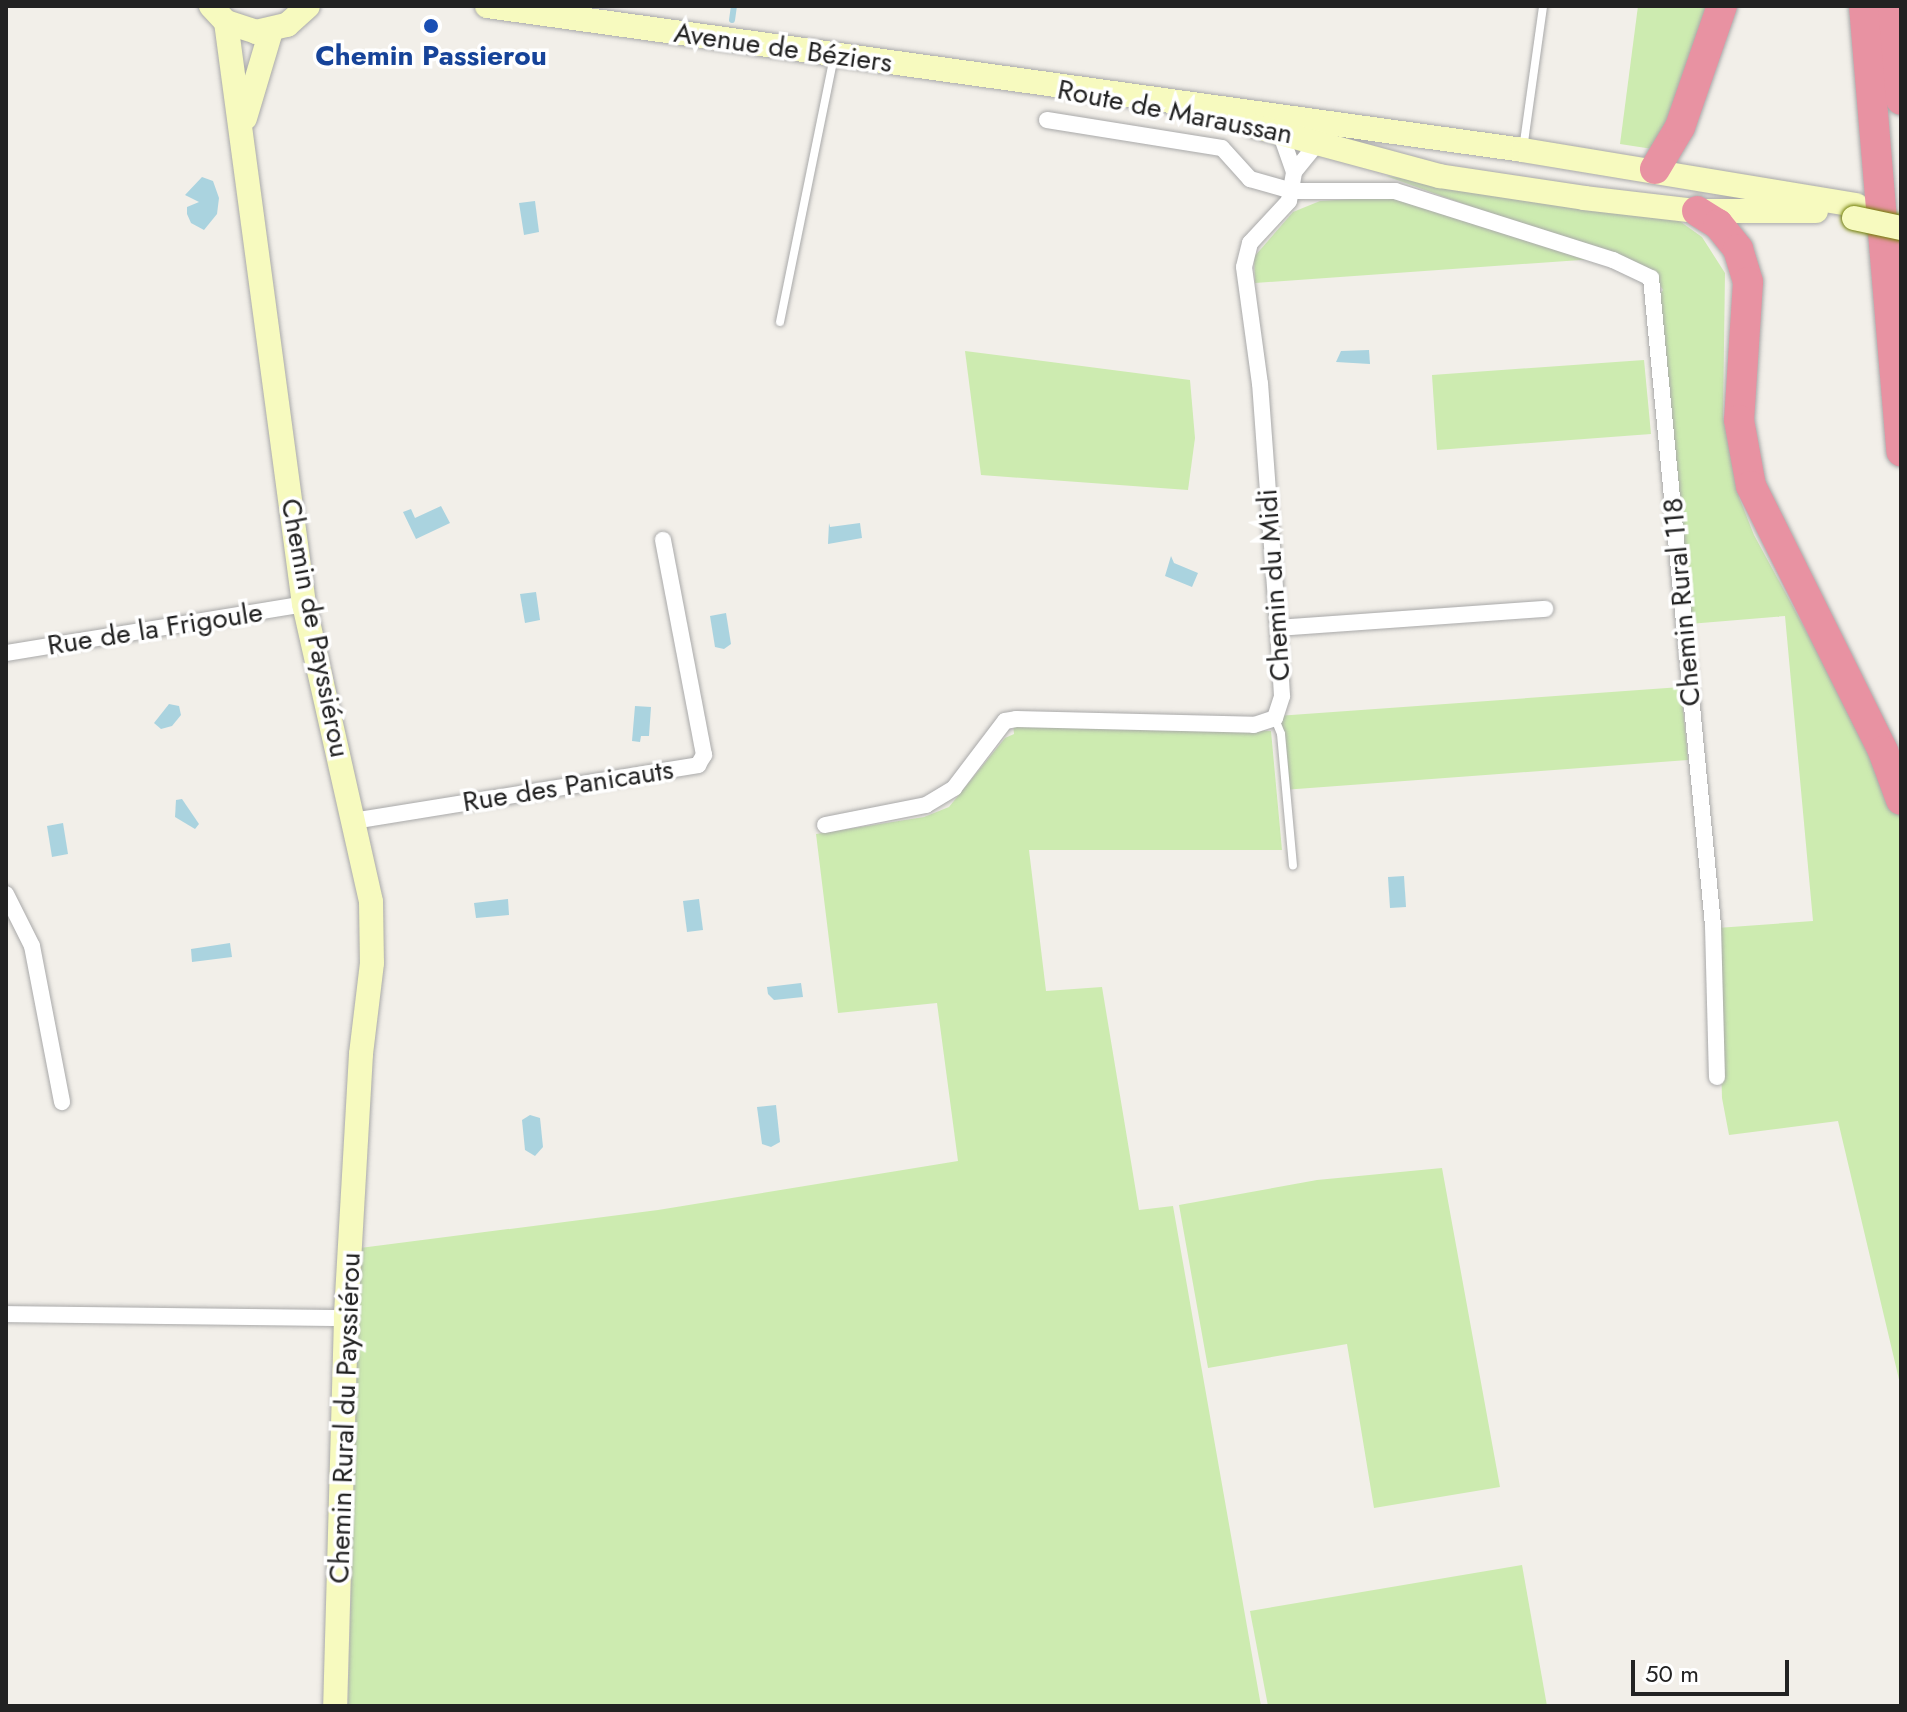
<!DOCTYPE html>
<html>
<head>
<meta charset="utf-8">
<style>
	body { margin:0 }
	#map { position:relative; width:1907px; height:1712px; overflow:hidden; background:#f2efe9; font-family:Jost,sans-serif }
	div>[style] { position:absolute }
	.grass>* { inset:0; background:#cdebb0 }
	.water>* { inset:0; background:#aad3df }
	.stream>* { height:6px; margin:-3px; padding:0 3px; transform-origin:3px; border-radius:3px; background:#aad3df }
	.roads { filter:drop-shadow(0 0 2px #a9a9a9) drop-shadow(0 0 2px #a9a9a9) }
	.lane>* { height:8px; margin:-4px; padding:0 4px; transform-origin:4px; border-radius:4px; background:#fff }
	.street>* { height:16px; margin:-8px; padding:0 8px; transform-origin:8px; border-radius:8px; background:#fff }
	.secondary>* { height:24px; margin:-12px; padding:0 12px; transform-origin:12px; border-radius:12px; background:#f7fabf }
	.highway>* { height:30px; margin:-15px; padding:0 15px; transform-origin:15px; border-radius:15px; background:#e892a2 }
	.bridges { filter:drop-shadow(0 0 2px #707d05) drop-shadow(0 0 2px #707d05) }
	.secondary-bridge>* { height:24px; margin:-12px; padding:0 12px; transform-origin:12px; border-radius:12px; background:#f7fabf }
	.dots>* { width:22px; height:22px; translate:-50% -50%; box-sizing:border-box; border:4px solid #fff; border-radius:50% }
	span { translate:-50% -50%; white-space:nowrap; text-align:center; line-height:1.15; -webkit-text-stroke:7px #fff; paint-order:stroke }
	.street-label { font-size:28px; color:#222 }
	.transit-label { font-size:28px; color:#164399; font-weight:700 }
	.frame { position:absolute; inset:0; border:8px solid #222; pointer-events:none }
	.scale { position:absolute; left:1631px; top:1660px; width:158px; height:36px; box-sizing:border-box; border:4px solid #222; border-top:0; padding-left:10px; font-size:24px; line-height:28px; white-space:nowrap; color:#222; -webkit-text-stroke:6px #fff; paint-order:stroke }
</style>
</head>
<body>
<div id="map">
	<div class="grass">
		<i style="clip-path:polygon(1638px 6px,1714px 6px,1659px 150px,1620px 144px)"></i>
		<i style="clip-path:polygon(1386px 176px,1674px 217px,1702px 237px,1725px 273px,1723px 417px,1739px 497px,1754px 535px,1884px 774px,1901px 820px,1901px 1388px,1838px 1121px,1729px 1135px,1722px 1098px,1717px 928px,1813px 921px,1785px 616px,1689px 624px,1658px 297px,1663px 290px,1651px 271px)"></i>
		<i style="clip-path:polygon(1384px 197px,1467px 217px,1595px 259px,1255px 283px,1254px 257px,1293px 212px,1320px 201px)"></i>
		<i style="clip-path:polygon(965px 351px,1190px 380px,1195px 438px,1188px 490px,981px 475px)"></i>
		<i style="clip-path:polygon(1644px 360px,1651px 434px,1437px 450px,1432px 375px)"></i>
		<i style="clip-path:polygon(1681px 687px,1688px 760px,1283px 790px,1277px 716px)"></i>
		<i style="clip-path:polygon(1013px 723px,1271px 731px,1282px 850px,1029px 850px,1046px 991px,1102px 987px,1139px 1210px,1173px 1206px,1261px 1706px,348px 1706px,360px 1248px,658px 1210px,958px 1161px,937px 1003px,838px 1013px,816px 834px,924px 817px,949px 807px,1005px 738px,1014px 734px)"></i>
		<i style="clip-path:polygon(1442px 1168px,1500px 1487px,1374px 1508px,1347px 1344px,1208px 1368px,1179px 1205px,1317px 1180px)"></i>
		<i style="clip-path:polygon(1522px 1565px,1547px 1706px,1268px 1706px,1250px 1611px)"></i>
	</div>
	<div class="water">
		<i style="clip-path:polygon(202px 177px,213px 181px,219px 198px,217px 214px,204px 230px,191px 223px,187px 214px,187px 207px,199px 202px,185px 195px)"></i>
		<i style="clip-path:polygon(535px 201px,539px 232px,524px 235px,519px 203px)"></i>
		<i style="clip-path:polygon(1369px 350px,1370px 364px,1336px 362px,1341px 351px)"></i>
		<i style="clip-path:polygon(441px 506px,450px 523px,416px 539px,403px 512px,411px 509px,415px 518px)"></i>
		<i style="clip-path:polygon(829px 523px,830px 527px,860px 523px,862px 538px,828px 544px)"></i>
		<i style="clip-path:polygon(1171px 556px,1174px 563px,1198px 573px,1192px 587px,1165px 576px)"></i>
		<i style="clip-path:polygon(536px 592px,540px 620px,525px 623px,520px 594px)"></i>
		<i style="clip-path:polygon(726px 613px,731px 644px,724px 649px,715px 647px,710px 616px)"></i>
		<i style="clip-path:polygon(169px 704px,179px 706px,181px 715px,172px 726px,161px 729px,154px 723px)"></i>
		<i style="clip-path:polygon(635px 706px,651px 707px,649px 736px,641px 736px,640px 742px,632px 741px)"></i>
		<i style="clip-path:polygon(182px 799px,199px 824px,195px 829px,175px 817px,176px 800px)"></i>
		<i style="clip-path:polygon(63px 823px,68px 854px,52px 857px,47px 826px)"></i>
		<i style="clip-path:polygon(1404px 876px,1406px 907px,1390px 908px,1388px 877px)"></i>
		<i style="clip-path:polygon(508px 899px,509px 915px,476px 918px,474px 903px)"></i>
		<i style="clip-path:polygon(699px 899px,703px 930px,687px 932px,683px 901px)"></i>
		<i style="clip-path:polygon(230px 943px,232px 957px,192px 962px,191px 949px)"></i>
		<i style="clip-path:polygon(801px 983px,803px 997px,774px 1000px,768px 994px,767px 987px)"></i>
		<i style="clip-path:polygon(776px 1105px,780px 1142px,771px 1147px,762px 1144px,757px 1107px)"></i>
		<i style="clip-path:polygon(530px 1115px,540px 1118px,543px 1147px,535px 1156px,525px 1150px,522px 1120px)"></i>
	</div>
	<div class="stream">
		<i style="left:732px;top:20px;width:14px;rotate:-82deg"></i>
	</div>
	<div class="roads">
		<div class="lane">
			<i style="left:1523px;top:149px;width:144px;rotate:-82deg"></i>
			<i style="left:780px;top:322px;width:271px;rotate:-78.5deg"></i>
			<i style="left:1275px;top:719px;width:16px;rotate:68deg"></i>
			<i style="left:1281px;top:734px;width:132px;rotate:84.8deg"></i>
		</div>
		<div class="street">
			<i style="left:1047px;top:120px;width:177px;rotate:9.1deg"></i>
			<i style="left:1222px;top:148px;width:42px;rotate:47.9deg"></i>
			<i style="left:1250px;top:179px;width:44px;rotate:15.9deg"></i>
			<i style="left:1292px;top:191px;width:103px"></i>
			<i style="left:1395px;top:191px;width:229px;rotate:17.6deg"></i>
			<i style="left:1613px;top:260px;width:42px;rotate:25.3deg"></i>
			<i style="left:1651px;top:278px;width:651px;rotate:84.53deg"></i>
			<i style="left:1713px;top:926px;width:151px;rotate:88.5deg"></i>
			<i style="left:1280px;top:132px;width:42px;rotate:70.7deg"></i>
			<i style="left:1294px;top:172px;width:40px;rotate:-51deg"></i>
			<i style="left:1278px;top:628px;width:268px;rotate:-4.1deg"></i>
			<i style="left:6px;top:653px;width:302px;rotate:-9.3deg"></i>
			<i style="left:353px;top:821px;width:350px;rotate:-9.2deg"></i>
			<i style="left:698px;top:765px;width:12px;rotate:-59deg"></i>
			<i style="left:704px;top:755px;width:219px;rotate:-100.8deg"></i>
			<i style="left:825px;top:825px;width:103px;rotate:-11.2deg"></i>
			<i style="left:926px;top:805px;width:33px;rotate:-31deg"></i>
			<i style="left:954px;top:788px;width:84px;rotate:-52.7deg"></i>
			<i style="left:1005px;top:721px;width:11px;rotate:-10deg"></i>
			<i style="left:1016px;top:719px;width:238px;rotate:1.4deg"></i>
			<i style="left:1254px;top:725px;width:22px;rotate:-18deg"></i>
			<i style="left:1275px;top:718px;width:23px;rotate:-72deg"></i>
			<i style="left:1282px;top:696px;width:68px;rotate:-93.4deg"></i>
			<i style="left:1278px;top:628px;width:245px;rotate:-94.2deg"></i>
			<i style="left:1260px;top:384px;width:118px;rotate:-97.8deg"></i>
			<i style="left:1244px;top:267px;width:25px;rotate:-76deg"></i>
			<i style="left:1250px;top:243px;width:57px;rotate:-47.1deg"></i>
			<i style="left:1289px;top:201px;width:29px;rotate:-80deg"></i>
			<i style="left:6px;top:894px;width:58px;rotate:63.4deg"></i>
			<i style="left:32px;top:946px;width:159px;rotate:79.1deg"></i>
			<i style="left:6px;top:1314px;width:340px;rotate:0.7deg"></i>
		</div>
		<div class="secondary">
			<i style="left:211px;top:6px;width:22px;rotate:47deg"></i>
			<i style="left:226px;top:22px;width:32px;rotate:18deg"></i>
			<i style="left:256px;top:32px;width:32px;rotate:-13deg"></i>
			<i style="left:287px;top:25px;width:28px;rotate:-42deg"></i>
			<i style="left:487px;top:6px;width:1046px;rotate:7.91deg"></i>
			<i style="left:1523px;top:150px;width:338px;rotate:9.4deg"></i>
			<i style="left:226px;top:22px;width:587px;rotate:82.37deg"></i>
			<i style="left:304px;top:604px;width:305px;rotate:77.3deg"></i>
			<i style="left:371px;top:902px;width:61px;rotate:89.1deg"></i>
			<i style="left:372px;top:963px;width:92px;rotate:96.9deg"></i>
			<i style="left:361px;top:1054px;width:264px;rotate:93.3deg"></i>
			<i style="left:346px;top:1318px;width:388px;rotate:91.6deg"></i>
			<i style="left:245px;top:118px;width:91px;rotate:-73.4deg"></i>
			<i style="left:1254px;top:126px;width:192px;rotate:15.1deg"></i>
			<i style="left:1439px;top:176px;width:147px;rotate:8.6deg"></i>
			<i style="left:1584px;top:198px;width:114px;rotate:6.6deg"></i>
			<i style="left:1697px;top:211px;width:119px"></i>
		</div>
		<div class="highway">
			<i style="left:1864px;top:6px;width:447px;rotate:85.2deg"></i>
			<i style="left:1893px;top:6px;width:94px;rotate:85.1deg"></i>
			<i style="left:1655px;top:169px;width:49px;rotate:-59.2deg"></i>
			<i style="left:1680px;top:127px;width:128px;rotate:-70.9deg"></i>
			<i style="left:1697px;top:211px;width:25px;rotate:32deg"></i>
			<i style="left:1718px;top:224px;width:32px;rotate:51deg"></i>
			<i style="left:1738px;top:249px;width:34px;rotate:73deg"></i>
			<i style="left:1748px;top:282px;width:138px;rotate:93.7deg"></i>
			<i style="left:1739px;top:420px;width:67px;rotate:79.7deg"></i>
			<i style="left:1751px;top:486px;width:296px;rotate:63.5deg"></i>
			<i style="left:1883px;top:751px;width:52px;rotate:69.8deg"></i>
		</div>
	</div>
	<div class="bridges">
		<div class="secondary-bridge">
			<i style="left:1854px;top:218px;width:48px;rotate:12deg"></i>
		</div>
	</div>
	<div class="dots">
		<i style="left:431px;top:26px;background:#1a4fb4"></i>
	</div>
	<div class="street-label">
		<span style="left:783px;top:48px;rotate:8deg">Avenue de Béziers</span>
		<span style="left:1175px;top:112px;rotate:11deg">Route de Maraussan</span>
		<span style="left:1274px;top:585px;rotate:-94deg">Chemin du Midi</span>
		<span style="left:1682px;top:602px;rotate:-95deg">Chemin Rural 118</span>
		<span style="left:315px;top:628px;rotate:79deg">Chemin de Payssiérou</span>
		<span style="left:155px;top:629px;rotate:-9deg">Rue de la Frigoule</span>
		<span style="left:568px;top:786px;rotate:-9deg">Rue des Panicauts</span>
		<span style="left:345px;top:1418px;rotate:-88deg">Chemin Rural du Payssiérou</span>
	</div>
	<div class="transit-label">
		<span style="left:431px;top:56px">Chemin Passierou</span>
	</div>
	<div class="frame"></div>
	<div class="scale">50 m</div>
</div>
</body>
</html>
